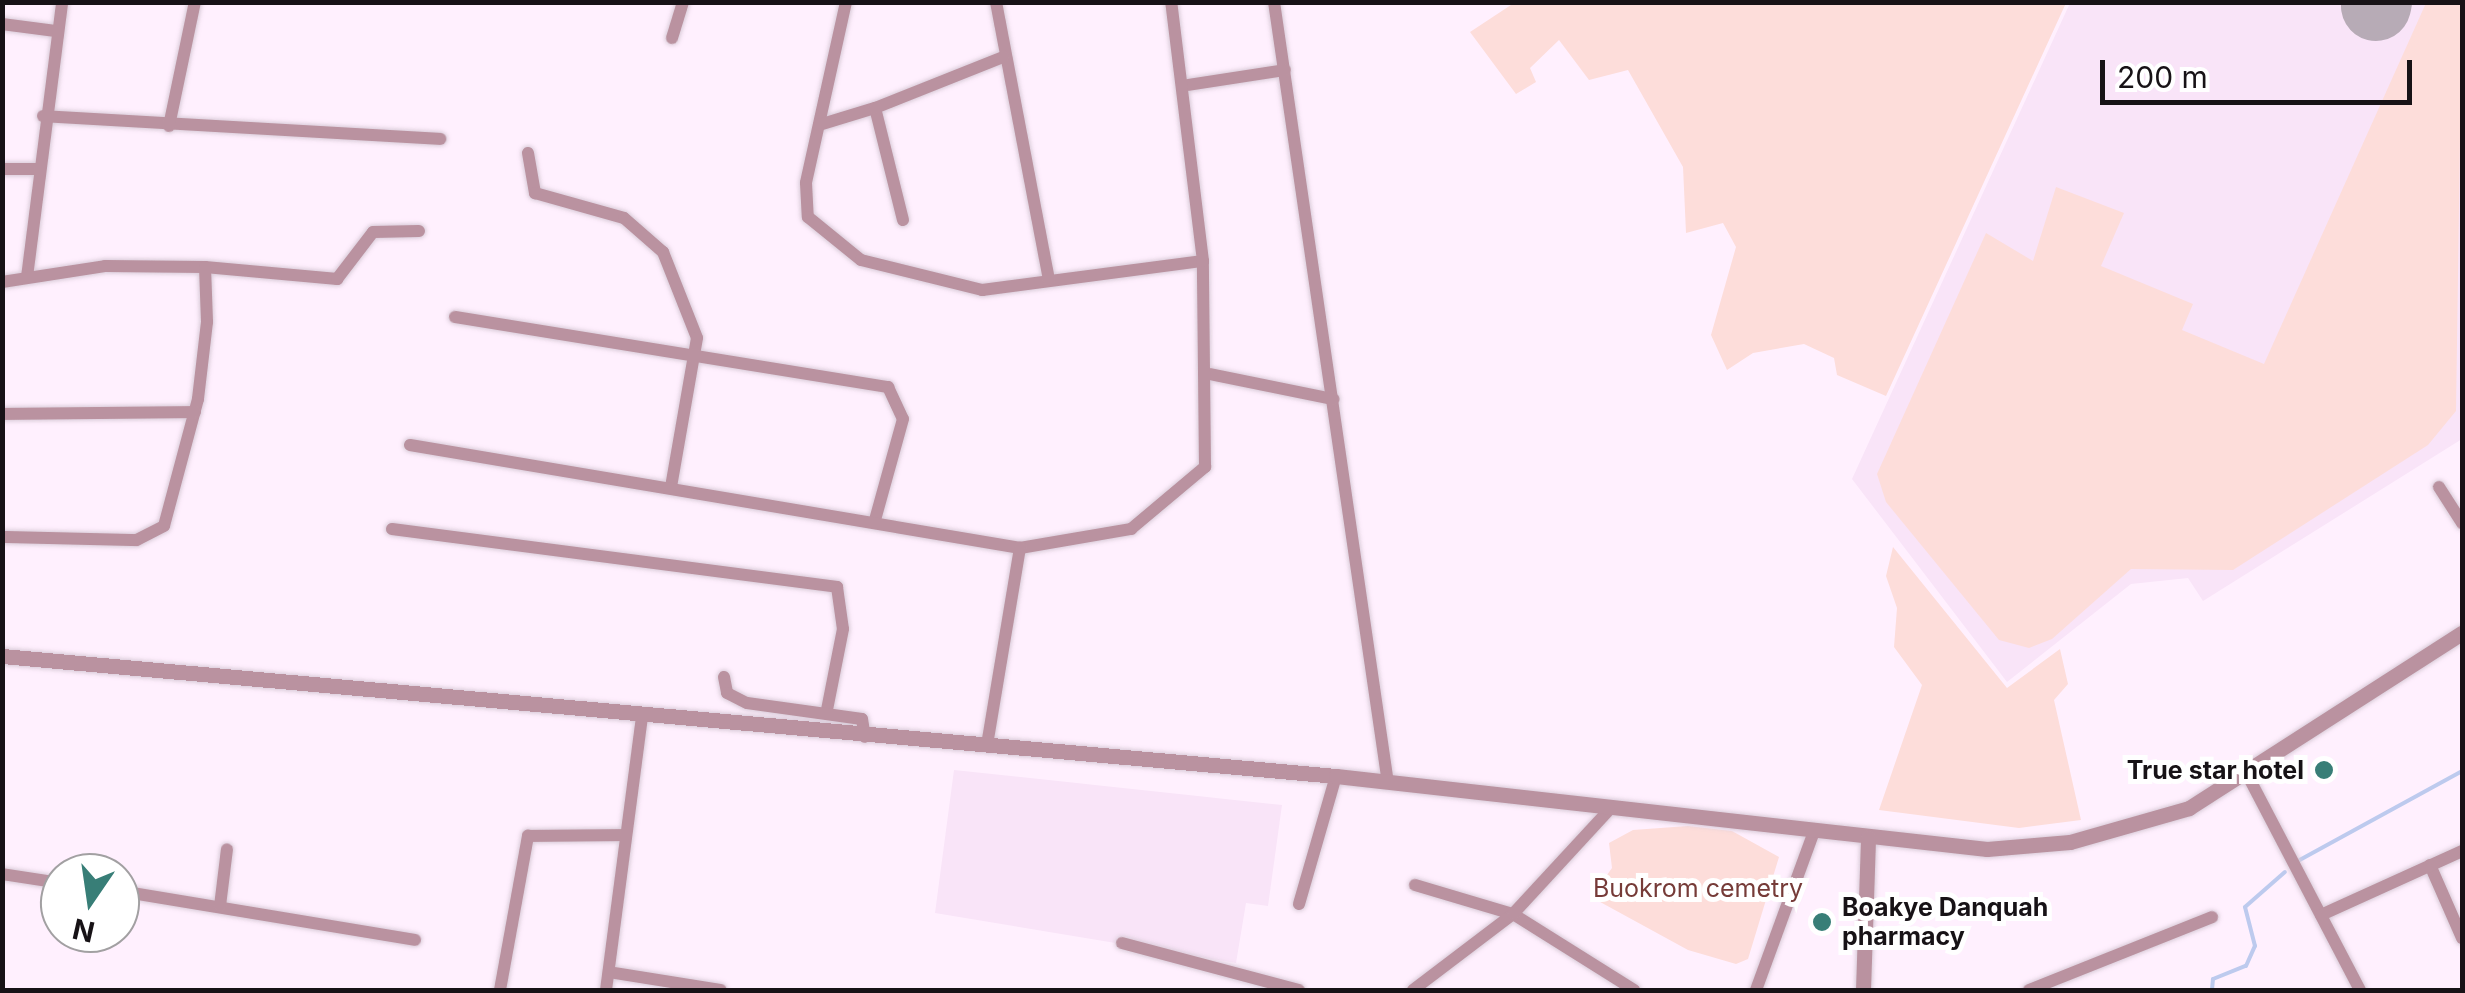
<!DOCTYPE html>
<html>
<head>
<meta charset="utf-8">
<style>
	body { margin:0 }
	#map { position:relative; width:2465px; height:993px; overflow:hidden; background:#fff0fe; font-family:Inter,sans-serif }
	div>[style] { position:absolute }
	.built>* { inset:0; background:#f9e4f8 }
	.green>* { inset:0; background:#fdddda }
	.stream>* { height:4px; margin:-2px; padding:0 2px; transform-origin:2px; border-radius:2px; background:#bdcaee }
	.runway>* { height:70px; margin:-35px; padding:0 35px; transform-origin:35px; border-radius:35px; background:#b7abb6 }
	.roads { filter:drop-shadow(0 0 2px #daccd9) drop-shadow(0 0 2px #daccd9) }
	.minor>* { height:12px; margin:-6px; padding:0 6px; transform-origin:6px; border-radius:6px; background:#ba92a0 }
	.tertiary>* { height:15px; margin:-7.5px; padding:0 7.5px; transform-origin:7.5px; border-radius:7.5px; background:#ba92a0 }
	.dots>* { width:28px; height:28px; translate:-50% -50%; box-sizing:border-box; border:5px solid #fff; border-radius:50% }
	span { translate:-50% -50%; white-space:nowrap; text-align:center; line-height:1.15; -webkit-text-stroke:10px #fff; paint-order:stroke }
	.poi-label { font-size:25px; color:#171216; font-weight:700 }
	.right { translate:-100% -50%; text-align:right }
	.left { translate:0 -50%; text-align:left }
	.park-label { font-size:25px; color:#763b38 }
	.frame { position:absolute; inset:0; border:5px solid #171216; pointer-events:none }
	.north { position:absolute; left:40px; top:853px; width:100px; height:100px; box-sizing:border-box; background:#fff; border:2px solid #a2a0a2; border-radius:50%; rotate:193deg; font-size:28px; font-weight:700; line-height:40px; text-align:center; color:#171216 }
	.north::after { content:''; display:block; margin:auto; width:35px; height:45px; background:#387e77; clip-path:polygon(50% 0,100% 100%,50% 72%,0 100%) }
	.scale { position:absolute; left:2100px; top:60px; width:312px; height:45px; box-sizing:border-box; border:5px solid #171216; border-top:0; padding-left:12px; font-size:30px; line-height:35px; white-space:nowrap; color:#171216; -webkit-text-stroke:8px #fff; paint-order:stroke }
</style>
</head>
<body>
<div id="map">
	<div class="built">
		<i style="clip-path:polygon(2070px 3px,2462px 3px,2462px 439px,2203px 601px,2188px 578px,2131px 584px,2007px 682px,1852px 479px)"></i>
		<i style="clip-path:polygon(954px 770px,1282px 805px,1268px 906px,1246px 903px,1236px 963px,935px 913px)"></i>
	</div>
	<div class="green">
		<i style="clip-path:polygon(1514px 3px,1514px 2px,2066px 3px,1886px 396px,1837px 375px,1834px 358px,1804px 344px,1753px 353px,1727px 370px,1711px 335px,1736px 247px,1723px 223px,1686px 233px,1683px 167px,1628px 70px,1589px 80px,1559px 40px,1530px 68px,1536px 82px,1516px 94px,1470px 32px)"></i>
		<i style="clip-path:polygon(2426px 3px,2462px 3px,2456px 411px,2428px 445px,2233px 570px,2131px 569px,2052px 639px,2029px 648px,1999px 640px,1886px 502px,1877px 474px,1986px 233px,2033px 261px,2056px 187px,2124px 213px,2101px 266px,2193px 304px,2182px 330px,2264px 364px)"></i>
		<i style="clip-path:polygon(1893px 547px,2007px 688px,2060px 649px,2068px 684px,2054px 700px,2081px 820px,2019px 828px,1879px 810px,1922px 685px,1894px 647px,1897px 608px,1886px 576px)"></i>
		<i style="clip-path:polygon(1688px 826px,1732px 831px,1779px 857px,1748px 959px,1736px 964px,1688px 950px,1591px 897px,1612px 868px,1609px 843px,1633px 830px)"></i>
	</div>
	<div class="stream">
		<i style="left:2296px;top:862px;width:189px;rotate:-28.7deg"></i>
		<i style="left:2212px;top:990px;width:11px;rotate:-85deg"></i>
		<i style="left:2213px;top:979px;width:35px;rotate:-22deg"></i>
		<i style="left:2246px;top:966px;width:22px;rotate:-66deg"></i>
		<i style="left:2255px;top:946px;width:40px;rotate:-104.4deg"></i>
		<i style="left:2245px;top:907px;width:53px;rotate:-41.2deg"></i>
	</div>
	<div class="runway">
		<i style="left:2376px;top:6px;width:4px;rotate:-76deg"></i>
	</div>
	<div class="roads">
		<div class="minor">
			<i style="left:846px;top:2px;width:185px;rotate:102.5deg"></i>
			<i style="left:806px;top:183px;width:34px;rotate:87deg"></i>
			<i style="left:808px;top:217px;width:68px;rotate:39.1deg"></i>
			<i style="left:861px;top:260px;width:125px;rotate:13.9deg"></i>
			<i style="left:982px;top:290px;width:223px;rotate:-7.5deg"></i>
			<i style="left:996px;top:2px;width:283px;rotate:79.2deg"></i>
			<i style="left:1274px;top:2px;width:789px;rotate:81.7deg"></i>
			<i style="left:2px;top:24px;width:54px;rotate:7.4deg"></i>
			<i style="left:672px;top:38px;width:38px;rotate:-73deg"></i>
			<i style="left:1188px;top:85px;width:98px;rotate:-8.8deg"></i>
			<i style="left:43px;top:116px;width:398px;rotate:3.3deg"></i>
			<i style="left:819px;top:125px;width:59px;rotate:-16.9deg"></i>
			<i style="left:169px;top:126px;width:127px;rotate:-78.2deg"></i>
			<i style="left:528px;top:153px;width:41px;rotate:80.1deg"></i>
			<i style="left:535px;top:193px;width:92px;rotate:15.7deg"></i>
			<i style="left:624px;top:218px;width:52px;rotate:41.1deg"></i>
			<i style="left:663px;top:252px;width:92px;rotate:68.4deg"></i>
			<i style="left:697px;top:338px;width:151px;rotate:99.9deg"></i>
			<i style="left:2px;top:169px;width:36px"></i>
			<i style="left:903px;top:220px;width:115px;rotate:-104deg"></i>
			<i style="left:875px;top:108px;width:138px;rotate:-21.7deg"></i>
			<i style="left:205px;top:267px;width:133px;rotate:5.2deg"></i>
			<i style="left:337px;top:279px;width:59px;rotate:-52.5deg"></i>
			<i style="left:373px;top:232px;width:46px;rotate:-1.2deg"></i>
			<i style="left:27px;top:277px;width:277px;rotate:-82.7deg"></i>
			<i style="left:2px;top:282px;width:104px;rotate:-8.8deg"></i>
			<i style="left:105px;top:266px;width:100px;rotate:0.6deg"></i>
			<i style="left:205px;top:267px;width:55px;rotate:87.9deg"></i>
			<i style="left:207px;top:322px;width:78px;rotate:96.7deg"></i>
			<i style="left:198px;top:399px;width:131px;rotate:105deg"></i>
			<i style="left:164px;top:526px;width:31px;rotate:153deg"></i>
			<i style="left:136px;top:540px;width:134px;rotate:-178.7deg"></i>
			<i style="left:455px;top:317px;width:439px;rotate:9.2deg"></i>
			<i style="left:888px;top:387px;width:35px;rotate:65deg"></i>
			<i style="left:903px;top:419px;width:105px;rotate:105.5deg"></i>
			<i style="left:1210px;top:374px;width:126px;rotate:11.5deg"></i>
			<i style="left:2px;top:414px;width:193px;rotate:-0.6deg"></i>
			<i style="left:410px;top:445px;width:619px;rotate:9.58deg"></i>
			<i style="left:1020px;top:548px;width:113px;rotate:-9.7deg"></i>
			<i style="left:1131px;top:529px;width:97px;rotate:-40deg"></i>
			<i style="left:1205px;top:467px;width:206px;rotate:-90.6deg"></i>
			<i style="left:1203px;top:261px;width:261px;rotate:-97deg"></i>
			<i style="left:2439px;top:487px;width:43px;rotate:57.4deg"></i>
			<i style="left:392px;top:529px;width:449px;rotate:7.4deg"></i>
			<i style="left:837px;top:587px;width:42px;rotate:81.9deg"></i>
			<i style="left:843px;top:629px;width:83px;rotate:101.2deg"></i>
			<i style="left:724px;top:677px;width:16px;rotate:79deg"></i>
			<i style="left:727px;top:693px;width:22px;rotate:27deg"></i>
			<i style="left:747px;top:703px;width:116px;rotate:7.9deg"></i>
			<i style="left:862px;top:719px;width:18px;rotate:81deg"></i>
			<i style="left:987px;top:745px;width:200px;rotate:-80.5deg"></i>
			<i style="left:2247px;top:774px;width:244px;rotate:62.4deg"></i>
			<i style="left:2430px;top:865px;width:80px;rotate:66.3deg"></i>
			<i style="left:2px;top:874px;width:59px;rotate:8.8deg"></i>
			<i style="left:1415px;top:885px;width:102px;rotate:16.5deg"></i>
			<i style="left:1513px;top:914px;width:143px;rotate:32.1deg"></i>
			<i style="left:120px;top:891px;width:299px;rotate:9.4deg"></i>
			<i style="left:1299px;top:904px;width:133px;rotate:-73.9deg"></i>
			<i style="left:220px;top:906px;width:57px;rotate:-83deg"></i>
			<i style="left:2321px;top:915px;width:155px;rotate:-24.4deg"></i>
			<i style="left:1122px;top:943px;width:183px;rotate:14.9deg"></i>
			<i style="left:609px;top:972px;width:113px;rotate:9.1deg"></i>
			<i style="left:500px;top:990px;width:157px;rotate:-79.7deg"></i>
			<i style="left:528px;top:836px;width:98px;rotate:-0.6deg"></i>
			<i style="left:606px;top:990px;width:276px;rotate:-82.5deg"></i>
			<i style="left:1413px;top:990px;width:126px;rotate:-37.2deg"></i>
			<i style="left:1513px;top:914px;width:143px;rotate:-47.3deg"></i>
			<i style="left:1756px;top:990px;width:171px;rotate:-69.9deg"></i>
			<i style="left:2029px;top:990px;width:197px;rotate:-21.7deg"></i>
		</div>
		<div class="tertiary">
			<i style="left:2px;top:656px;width:1339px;rotate:5.14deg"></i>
			<i style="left:1336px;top:776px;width:655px;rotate:6.4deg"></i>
			<i style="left:1987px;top:849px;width:83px;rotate:-4.8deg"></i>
			<i style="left:2070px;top:842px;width:124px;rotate:-15.9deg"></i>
			<i style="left:2189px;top:808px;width:324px;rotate:-32.7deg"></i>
			<i style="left:1863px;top:990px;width:153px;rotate:-88.1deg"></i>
		</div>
	</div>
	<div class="dots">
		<i style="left:2324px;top:770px;background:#387e77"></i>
		<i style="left:1822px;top:922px;background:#387e77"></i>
	</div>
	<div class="poi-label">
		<span class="right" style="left:2304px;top:770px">True star hotel</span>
		<span class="left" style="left:1842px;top:922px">Boakye Danquah<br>pharmacy</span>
	</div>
	<div class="park-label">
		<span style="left:1698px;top:888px">Buokrom cemetry</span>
	</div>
	<div class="frame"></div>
	<div class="north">N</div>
	<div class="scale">200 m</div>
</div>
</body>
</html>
